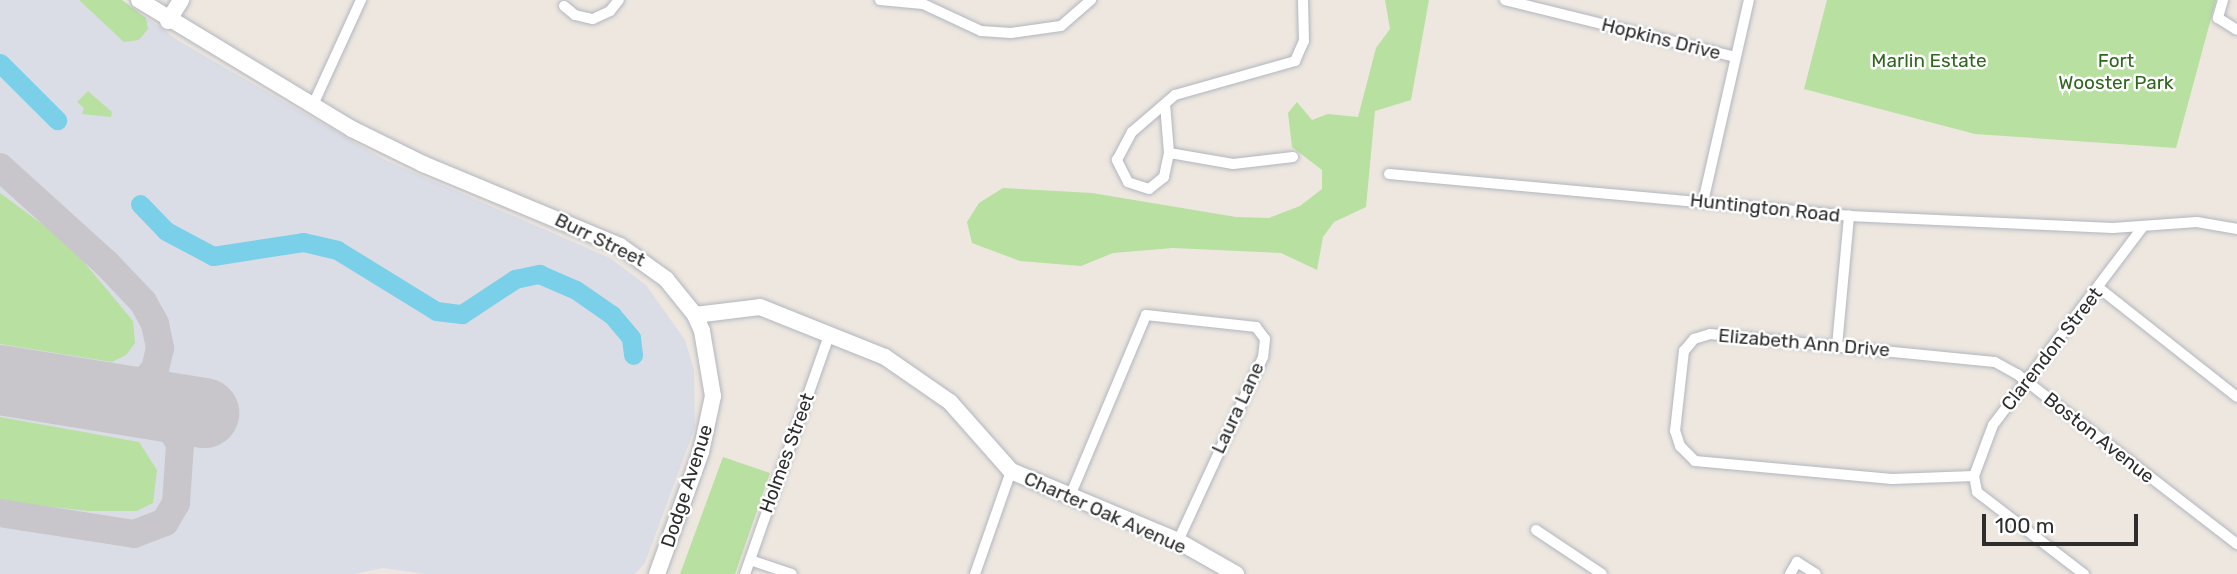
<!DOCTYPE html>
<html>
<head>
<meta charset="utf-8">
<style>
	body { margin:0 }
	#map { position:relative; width:2237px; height:574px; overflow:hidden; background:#ede7e0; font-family:Rubik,sans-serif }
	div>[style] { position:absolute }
	.airport>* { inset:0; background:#dbdde6 }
	.green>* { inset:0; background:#b8e0a0 }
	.river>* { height:19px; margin:-9.5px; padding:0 9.5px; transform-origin:9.5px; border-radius:9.5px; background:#7acfe9 }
	.taxiway>* { height:28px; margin:-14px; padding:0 14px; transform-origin:14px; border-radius:14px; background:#c8c6cb }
	.runway>* { height:70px; margin:-35px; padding:0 35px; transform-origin:35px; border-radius:35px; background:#c8c6cb }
	.roads { filter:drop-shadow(0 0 2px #b3b6bf) drop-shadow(0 0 2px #b3b6bf) }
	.street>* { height:10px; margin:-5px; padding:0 5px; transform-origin:5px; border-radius:5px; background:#fff }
	.secondary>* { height:16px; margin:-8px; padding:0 8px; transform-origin:8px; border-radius:8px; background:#fff }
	span { translate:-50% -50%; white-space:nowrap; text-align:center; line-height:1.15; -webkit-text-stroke:5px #fff; paint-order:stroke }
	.street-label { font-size:19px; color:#2d2d2d }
	.park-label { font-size:19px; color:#30671f }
	.scale { position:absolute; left:1982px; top:514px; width:156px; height:32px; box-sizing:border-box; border:4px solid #2d2d2d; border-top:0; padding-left:9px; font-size:21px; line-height:24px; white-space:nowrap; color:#2d2d2d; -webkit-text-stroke:5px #fff; paint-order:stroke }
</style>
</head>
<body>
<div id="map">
	<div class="airport">
		<i style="clip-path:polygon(0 0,122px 0,179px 41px,385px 160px,610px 258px,646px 285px,685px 340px,694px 369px,695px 427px,645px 563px,635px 574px,425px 574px,383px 568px,354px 574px,0 574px)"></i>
	</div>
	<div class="green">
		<i style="clip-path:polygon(79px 0,122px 0,146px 18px,148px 29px,139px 40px,124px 42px)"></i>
		<i style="clip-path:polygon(1385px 0,1429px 0,1411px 100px,1375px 111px,1366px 207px,1334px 222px,1323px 237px,1317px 270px,1281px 253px,1173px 248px,1113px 253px,1081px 266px,1020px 261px,972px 243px,967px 222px,979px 203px,1003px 188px,1092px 193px,1236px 217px,1269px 218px,1300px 206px,1322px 189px,1322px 170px,1292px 147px,1288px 113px,1297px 102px,1312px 120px,1328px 114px,1358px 117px,1376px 48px,1390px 29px)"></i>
		<i style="clip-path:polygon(1827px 0,2216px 0,2176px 148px,1975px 134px,1804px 89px)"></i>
		<i style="clip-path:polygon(88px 91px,112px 112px,111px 117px,82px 114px,84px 108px,77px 102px)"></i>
		<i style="clip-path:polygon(0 193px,69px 244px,133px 321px,135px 343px,126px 355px,112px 362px,0 344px)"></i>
		<i style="clip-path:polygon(0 417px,139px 442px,157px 470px,153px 503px,137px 511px,88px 511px,0 501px)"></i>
		<i style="clip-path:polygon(723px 457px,770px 473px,735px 574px,680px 574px)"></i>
	</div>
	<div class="river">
		<i style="left:0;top:63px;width:81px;rotate:45deg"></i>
		<i style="left:140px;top:204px;width:37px;rotate:46deg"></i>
		<i style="left:166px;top:231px;width:53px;rotate:28deg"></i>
		<i style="left:213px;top:256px;width:91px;rotate:-8.8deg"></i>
		<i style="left:303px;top:242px;width:35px;rotate:13deg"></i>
		<i style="left:337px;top:250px;width:116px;rotate:31.6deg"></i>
		<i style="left:436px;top:311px;width:26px;rotate:7deg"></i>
		<i style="left:462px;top:314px;width:64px;rotate:-33.4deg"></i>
		<i style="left:515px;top:279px;width:25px;rotate:-12deg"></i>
		<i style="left:539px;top:274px;width:40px;rotate:23.4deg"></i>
		<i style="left:576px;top:290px;width:44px;rotate:34.8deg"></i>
		<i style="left:612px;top:315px;width:30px;rotate:50deg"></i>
		<i style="left:631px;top:338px;width:17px;rotate:83deg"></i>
	</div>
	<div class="taxiway">
		<i style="left:0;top:167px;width:143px;rotate:42.2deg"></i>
		<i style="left:106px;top:263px;width:54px;rotate:46.5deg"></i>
		<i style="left:143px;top:302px;width:25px;rotate:61deg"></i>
		<i style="left:155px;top:324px;width:25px;rotate:78deg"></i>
		<i style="left:160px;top:348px;width:22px;rotate:103deg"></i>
		<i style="left:155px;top:369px;width:24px;rotate:132deg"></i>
		<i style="left:139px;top:387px;width:30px;rotate:160deg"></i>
		<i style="left:0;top:513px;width:136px;rotate:8.9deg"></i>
		<i style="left:134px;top:534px;width:33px;rotate:-21deg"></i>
		<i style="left:165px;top:522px;width:22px;rotate:-60deg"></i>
		<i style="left:176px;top:503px;width:59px;rotate:-86.1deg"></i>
		<i style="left:180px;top:444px;width:34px;rotate:-120deg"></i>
		<i style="left:163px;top:415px;width:26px;rotate:-151deg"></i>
	</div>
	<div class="runway">
		<i style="left:0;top:380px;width:207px;rotate:9.2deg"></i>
	</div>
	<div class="roads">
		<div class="street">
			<i style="left:880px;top:0;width:43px;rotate:5.3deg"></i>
			<i style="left:923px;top:4px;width:64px;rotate:25deg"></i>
			<i style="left:981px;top:31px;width:30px;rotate:4deg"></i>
			<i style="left:1011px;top:33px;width:50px;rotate:-8deg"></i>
			<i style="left:1061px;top:26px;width:40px;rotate:-41deg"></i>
			<i style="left:1505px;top:0;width:237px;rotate:13.9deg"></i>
			<i style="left:2223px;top:0;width:19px;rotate:106deg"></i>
			<i style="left:2218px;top:18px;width:22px;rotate:32deg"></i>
			<i style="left:564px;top:6px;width:14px;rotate:39deg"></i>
			<i style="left:575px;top:15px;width:18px;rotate:13deg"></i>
			<i style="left:593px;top:19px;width:19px;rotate:-25deg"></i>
			<i style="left:610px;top:11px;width:14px;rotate:-51deg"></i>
			<i style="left:1165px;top:104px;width:49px;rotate:85.3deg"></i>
			<i style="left:312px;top:107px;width:118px;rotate:-65.4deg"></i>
			<i style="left:1293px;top:157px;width:60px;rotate:173.3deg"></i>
			<i style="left:1233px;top:164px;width:65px;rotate:-170.2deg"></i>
			<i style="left:1169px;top:153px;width:25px;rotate:102deg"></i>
			<i style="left:1164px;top:177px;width:19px;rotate:141deg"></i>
			<i style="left:1149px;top:189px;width:22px;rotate:-162deg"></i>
			<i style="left:1128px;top:182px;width:25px;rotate:-117deg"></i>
			<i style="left:1117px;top:160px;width:32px;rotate:-62deg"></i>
			<i style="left:1132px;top:132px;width:57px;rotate:-40.7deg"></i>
			<i style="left:1175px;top:95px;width:125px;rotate:-15.8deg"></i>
			<i style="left:1295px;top:61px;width:22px;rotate:-66deg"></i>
			<i style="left:1304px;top:41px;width:41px;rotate:-91.4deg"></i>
			<i style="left:1389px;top:174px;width:462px;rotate:5.2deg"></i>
			<i style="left:1849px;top:216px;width:264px;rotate:2.6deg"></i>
			<i style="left:2113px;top:228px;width:84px;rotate:-4.1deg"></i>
			<i style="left:2197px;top:222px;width:41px;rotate:9.9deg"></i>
			<i style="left:1703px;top:202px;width:207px;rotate:-77.2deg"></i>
			<i style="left:2099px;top:288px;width:176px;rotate:38.3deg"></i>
			<i style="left:1837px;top:346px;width:131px;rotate:-84.7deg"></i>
			<i style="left:1974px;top:476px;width:82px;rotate:177.9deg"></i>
			<i style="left:1892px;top:479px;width:198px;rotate:-174.8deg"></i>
			<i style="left:1695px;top:461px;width:21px;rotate:-135deg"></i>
			<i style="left:1680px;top:446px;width:16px;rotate:-108deg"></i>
			<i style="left:1675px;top:431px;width:81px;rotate:-83.6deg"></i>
			<i style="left:1684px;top:351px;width:16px;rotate:-50deg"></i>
			<i style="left:1694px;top:339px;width:17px;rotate:-17deg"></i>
			<i style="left:1710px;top:334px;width:286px;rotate:5.6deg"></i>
			<i style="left:1995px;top:362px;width:25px;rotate:29deg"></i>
			<i style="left:2017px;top:374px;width:278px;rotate:37.7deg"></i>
			<i style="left:1974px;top:476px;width:54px;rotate:-69.6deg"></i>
			<i style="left:1993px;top:425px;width:247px;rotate:-52.9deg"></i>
			<i style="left:1974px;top:476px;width:16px;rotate:79deg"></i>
			<i style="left:1977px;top:492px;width:135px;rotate:37.5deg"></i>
			<i style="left:1070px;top:496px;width:196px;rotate:-67.2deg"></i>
			<i style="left:1146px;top:315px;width:111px;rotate:6.2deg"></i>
			<i style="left:1256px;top:327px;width:15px;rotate:53deg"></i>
			<i style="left:1265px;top:339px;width:18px;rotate:96deg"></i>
			<i style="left:1263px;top:357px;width:203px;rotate:114.8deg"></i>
			<i style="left:1536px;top:530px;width:79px;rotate:33.7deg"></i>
			<i style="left:750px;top:560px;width:44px;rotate:18.4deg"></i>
			<i style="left:745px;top:574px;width:256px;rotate:-70.6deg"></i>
			<i style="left:975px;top:574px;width:109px;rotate:-70.7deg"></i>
			<i style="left:1790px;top:574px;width:14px;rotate:-60deg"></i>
			<i style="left:1797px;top:562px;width:22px;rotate:32deg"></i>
		</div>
		<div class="secondary">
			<i style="left:139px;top:0;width:249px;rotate:31.2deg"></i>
			<i style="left:352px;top:129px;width:79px;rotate:26.2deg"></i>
			<i style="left:423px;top:164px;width:213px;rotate:22.6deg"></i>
			<i style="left:620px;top:246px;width:57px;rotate:35.7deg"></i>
			<i style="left:666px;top:279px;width:46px;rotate:51.1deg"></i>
			<i style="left:695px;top:315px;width:17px;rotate:66deg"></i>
			<i style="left:702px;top:331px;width:66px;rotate:80.4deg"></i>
			<i style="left:713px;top:396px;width:57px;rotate:102.1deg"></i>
			<i style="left:701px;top:452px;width:130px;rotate:109.8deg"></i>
			<i style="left:168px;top:21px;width:25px;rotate:-58deg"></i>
			<i style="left:695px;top:315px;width:65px;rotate:-7deg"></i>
			<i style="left:760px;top:307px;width:135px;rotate:21.8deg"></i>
			<i style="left:885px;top:357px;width:79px;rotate:34.7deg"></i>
			<i style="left:950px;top:402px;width:92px;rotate:48.5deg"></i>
			<i style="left:1011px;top:471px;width:181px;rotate:22.7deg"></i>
			<i style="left:1178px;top:541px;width:67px;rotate:29.6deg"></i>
		</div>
	</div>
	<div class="street-label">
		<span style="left:1661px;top:39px;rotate:14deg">Hopkins Drive</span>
		<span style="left:1765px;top:208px;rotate:6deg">Huntington Road</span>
		<span style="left:600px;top:240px;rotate:26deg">Burr Street</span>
		<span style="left:1804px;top:343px;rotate:5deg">Elizabeth Ann Drive</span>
		<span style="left:2052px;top:349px;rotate:-52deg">Clarendon Street</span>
		<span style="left:1238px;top:408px;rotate:-65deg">Laura Lane</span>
		<span style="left:2099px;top:438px;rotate:38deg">Boston Avenue</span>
		<span style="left:787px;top:453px;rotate:-70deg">Holmes Street</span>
		<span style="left:687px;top:486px;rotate:-72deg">Dodge Avenue</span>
		<span style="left:1105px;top:513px;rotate:24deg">Charter Oak Avenue</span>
	</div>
	<div class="park-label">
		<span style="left:1929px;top:61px">Marlin Estate</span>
		<span style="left:2116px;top:72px">Fort<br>Wooster Park</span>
	</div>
	<div class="scale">100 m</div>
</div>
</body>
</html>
